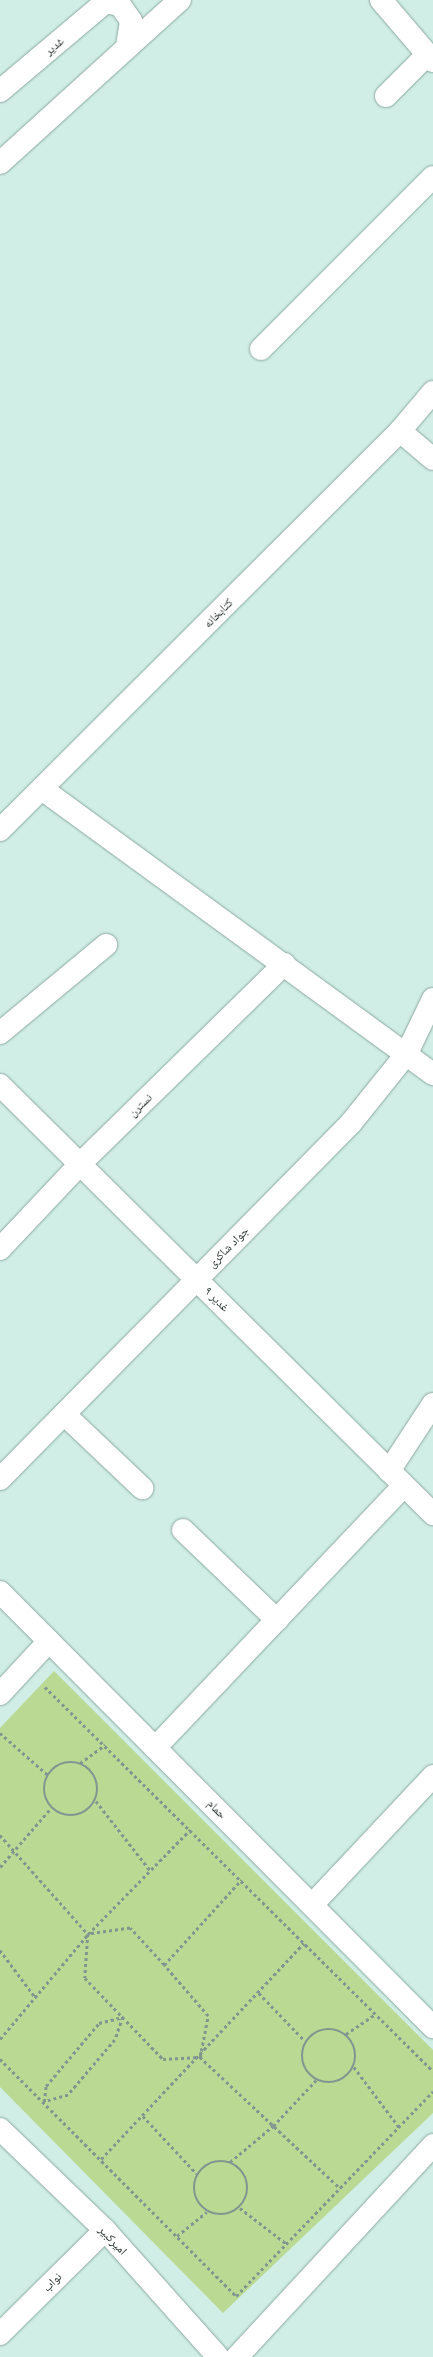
<!DOCTYPE html>
<html>
<head>
<meta charset="utf-8">
<style>
	body { margin:0 }
	#map { position:relative; width:433px; height:2357px; overflow:hidden; background:#d0eee6; font-family:Lato,"Noto Naskh Arabic",sans-serif }
	div>[style] { position:absolute }
	.green>* { inset:0; background:#bada94 }
	.path>* { height:2.5px; margin-top:-1.25px; transform-origin:0; background:repeating-linear-gradient(90deg,#809690 0 3px,transparent 0 6px) }
	.path>.ring { margin:-1.25px; padding:0; box-sizing:content-box; background:none; border:2.5px solid #809690; border-radius:50% }
	.roads { filter:drop-shadow(0 0 1px #8ca8a0) drop-shadow(0 0 1px #8ca8a0) }
	.minor>* { height:22px; margin:-11px; padding:0 11px; transform-origin:11px; border-radius:11px; background:#fff }
	.secondary>* { height:22px; margin:-11px; padding:0 11px; transform-origin:11px; border-radius:11px; background:#fff }
	span { translate:-50% -50%; white-space:nowrap; text-align:center; line-height:1.15; -webkit-text-stroke:3px #fff; paint-order:stroke }
	.street-label { font-size:12px; color:#24302d }
</style>
</head>
<body>
<div id="map">
	<div class="green">
		<i style="clip-path:polygon(54px 1671px,433px 2050px,433px 2113px,223px 2313px,0 2087px,0 1728px)"></i>
	</div>
	<div class="path">
		<i style="left:45px;top:1687px;width:546px;rotate:44.7deg"></i>
		<i style="left:0;top:1733px;width:64px;rotate:41.2deg"></i>
		<i class="ring" style="left:44px;top:1762px;width:51.5px;height:51.5px"></i>
		<i style="left:80px;top:1763px;width:31px;rotate:-36deg"></i>
		<i style="left:96px;top:1801px;width:88px;rotate:52deg"></i>
		<i style="left:0;top:1835px;width:132px;rotate:48.4deg"></i>
		<i style="left:0;top:1867px;width:78px;rotate:-49.2deg"></i>
		<i style="left:0;top:1950px;width:59px;rotate:53.3deg"></i>
		<i style="left:164px;top:1965px;width:115px;rotate:-47.8deg"></i>
		<i style="left:259px;top:1993px;width:66px;rotate:46.2deg"></i>
		<i style="left:123px;top:2017px;width:24px;rotate:109deg"></i>
		<i style="left:115px;top:2040px;width:72px;rotate:130.5deg"></i>
		<i style="left:68px;top:2095px;width:25px;rotate:164deg"></i>
		<i style="left:44px;top:2102px;width:16px;rotate:-83deg"></i>
		<i style="left:46px;top:2086px;width:82px;rotate:-49.9deg"></i>
		<i style="left:99px;top:2023px;width:25px;rotate:-14deg"></i>
		<i class="ring" style="left:302px;top:2029px;width:51.5px;height:51.5px"></i>
		<i style="left:346px;top:2034px;width:36px;rotate:-34deg"></i>
		<i style="left:0;top:2039px;width:137px;rotate:-50deg"></i>
		<i style="left:88px;top:1934px;width:146px;rotate:-45.6deg"></i>
		<i style="left:200px;top:2057px;width:42px;rotate:-79deg"></i>
		<i style="left:208px;top:2016px;width:67px;rotate:-130.8deg"></i>
		<i style="left:164px;top:1965px;width:50px;rotate:-132.6deg"></i>
		<i style="left:130px;top:1928px;width:42px;rotate:171.9deg"></i>
		<i style="left:88px;top:1934px;width:44px;rotate:93.9deg"></i>
		<i style="left:85px;top:1978px;width:112px;rotate:46.1deg"></i>
		<i style="left:163px;top:2059px;width:37px;rotate:-3deg"></i>
		<i style="left:200px;top:2057px;width:192px;rotate:43.1deg"></i>
		<i style="left:0;top:2059px;width:334px;rotate:45.1deg"></i>
		<i style="left:236px;top:2296px;width:284px;rotate:-46.1deg"></i>
		<i style="left:354px;top:2067px;width:75px;rotate:53.1deg"></i>
		<i style="left:143px;top:2116px;width:79px;rotate:47deg"></i>
		<i style="left:101px;top:2159px;width:296px;rotate:-46.8deg"></i>
		<i class="ring" style="left:194px;top:2161px;width:51.5px;height:51.5px"></i>
		<i style="left:230px;top:2162px;width:56px;rotate:-39.9deg"></i>
		<i style="left:273px;top:2126px;width:63px;rotate:-46.9deg"></i>
		<i style="left:240px;top:2208px;width:59px;rotate:37.5deg"></i>
		<i style="left:177px;top:2236px;width:38px;rotate:-39deg"></i>
	</div>
	<div class="roads">
		<div class="minor">
			<i style="left:381px;top:0;width:80px;rotate:49.6deg"></i>
			<i style="left:386px;top:96px;width:59px;rotate:-45deg"></i>
			<i style="left:261px;top:349px;width:243px;rotate:-45deg"></i>
			<i style="left:400px;top:431px;width:43px;rotate:40.3deg"></i>
			<i style="left:42px;top:789px;width:484px;rotate:36.1deg"></i>
			<i style="left:0;top:830px;width:565px;rotate:-44.93deg"></i>
			<i style="left:400px;top:431px;width:51px;rotate:-49.8deg"></i>
			<i style="left:0;top:1033px;width:138px;rotate:-39.7deg"></i>
			<i style="left:0;top:1085px;width:610px;rotate:44.73deg"></i>
			<i style="left:0;top:1249px;width:117px;rotate:-46.7deg"></i>
			<i style="left:80px;top:1164px;width:286px;rotate:-44.4deg"></i>
			<i style="left:64px;top:1414px;width:108px;rotate:43.5deg"></i>
			<i style="left:389px;top:1471px;width:80px;rotate:-56.7deg"></i>
			<i style="left:0;top:1479px;width:500px;rotate:-45.4deg"></i>
			<i style="left:351px;top:1123px;width:90px;rotate:-51.3deg"></i>
			<i style="left:407px;top:1053px;width:60px;rotate:-64.3deg"></i>
			<i style="left:183px;top:1530px;width:130px;rotate:43.8deg"></i>
			<i style="left:0;top:1592px;width:614px;rotate:45.13deg"></i>
			<i style="left:0;top:1694px;width:72px;rotate:-47.2deg"></i>
			<i style="left:155px;top:1748px;width:361px;rotate:-46.5deg"></i>
			<i style="left:312px;top:1905px;width:177px;rotate:-46.8deg"></i>
			<i style="left:0;top:2129px;width:146px;rotate:43.9deg"></i>
			<i style="left:105px;top:2230px;width:170px;rotate:48.3deg"></i>
			<i style="left:0;top:2334px;width:148px;rotate:-44.7deg"></i>
			<i style="left:237px;top:2357px;width:289px;rotate:-47.2deg"></i>
		</div>
		<div class="secondary">
			<i style="left:105px;top:2px;width:15px;rotate:11deg"></i>
			<i style="left:120px;top:5px;width:19px;rotate:55deg"></i>
			<i style="left:131px;top:21px;width:26px;rotate:99deg"></i>
			<i style="left:0;top:91px;width:141px;rotate:-40.1deg"></i>
			<i style="left:0;top:163px;width:243px;rotate:-42.2deg"></i>
		</div>
	</div>
	<div class="street-label">
		<span style="left:54px;top:46px;rotate:-40deg">غدیر</span>
		<span style="left:218px;top:613px;rotate:-45deg">کتابخانه</span>
		<span style="left:140px;top:1105px;rotate:-44deg">نسترن</span>
		<span style="left:228px;top:1247px;rotate:-45deg">جواد شاکری</span>
		<span style="left:217px;top:1299px;rotate:45deg">غدیر ۹</span>
		<span style="left:217px;top:1809px;rotate:45deg">حمام</span>
		<span style="left:113px;top:2240px;rotate:47deg">امیرکبیر</span>
		<span style="left:52px;top:2282px;rotate:-45deg">نواب</span>
	</div>
</div>
</body>
</html>
